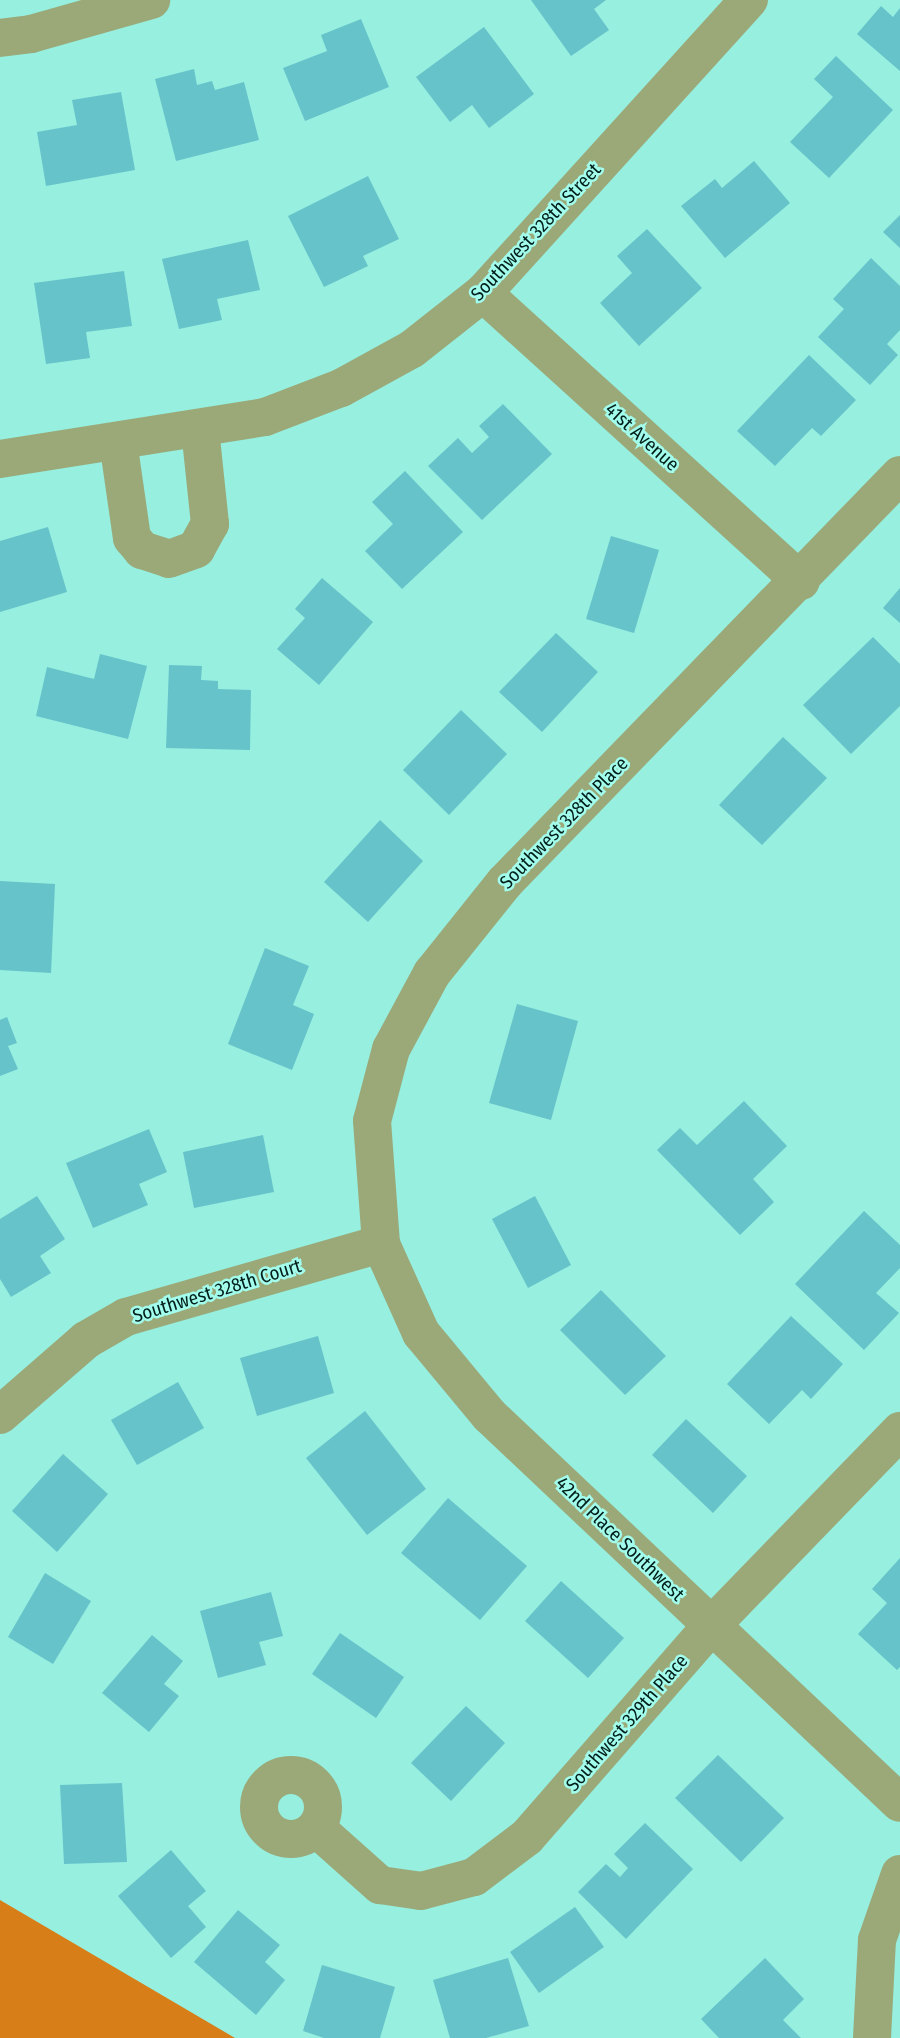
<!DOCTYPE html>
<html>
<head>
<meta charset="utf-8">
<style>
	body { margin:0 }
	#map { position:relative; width:900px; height:2038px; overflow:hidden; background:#96efdf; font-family:"Fira Sans Condensed",sans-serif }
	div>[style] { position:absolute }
	.forest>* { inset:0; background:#d77e18 }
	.building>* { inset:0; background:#66c3ca }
	.minor>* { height:38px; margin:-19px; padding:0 19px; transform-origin:19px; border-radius:19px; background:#9ba979 }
	.minor>.ring { margin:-19px; padding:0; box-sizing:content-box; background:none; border:38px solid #9ba979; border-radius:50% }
	span { translate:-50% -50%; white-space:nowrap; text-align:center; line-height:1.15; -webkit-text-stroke:5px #a3fdec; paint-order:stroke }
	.street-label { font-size:19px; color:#021e1a }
</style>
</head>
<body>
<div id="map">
	<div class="forest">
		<i style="clip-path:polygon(0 1900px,235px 2038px,0 2038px)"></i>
	</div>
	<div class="building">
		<i style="clip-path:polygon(531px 0,606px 0,594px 9px,609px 30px,571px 56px)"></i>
		<i style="clip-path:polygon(881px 6px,893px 17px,900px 8px,900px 71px,857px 34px)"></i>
		<i style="clip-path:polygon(361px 19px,389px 87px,305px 121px,283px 68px,327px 51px,321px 35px)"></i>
		<i style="clip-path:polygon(484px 27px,534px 94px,489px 128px,472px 105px,450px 122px,416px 77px)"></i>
		<i style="clip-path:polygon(836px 56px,893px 110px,829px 178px,790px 142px,833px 97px,814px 79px)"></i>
		<i style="clip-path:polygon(194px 69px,197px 85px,212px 81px,215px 90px,244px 82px,259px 140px,176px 161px,155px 79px)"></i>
		<i style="clip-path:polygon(121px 92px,135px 170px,46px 186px,37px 132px,77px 125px,72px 100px)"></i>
		<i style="clip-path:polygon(754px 161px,790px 203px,725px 258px,681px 206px,715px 179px,722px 188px)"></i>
		<i style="clip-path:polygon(368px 176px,399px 239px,363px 256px,368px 266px,324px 287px,288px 216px)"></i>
		<i style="clip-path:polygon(900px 215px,900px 248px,883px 232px)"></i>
		<i style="clip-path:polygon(647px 229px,702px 288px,639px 346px,600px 303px,632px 273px,617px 256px)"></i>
		<i style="clip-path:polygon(248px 240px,260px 290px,217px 299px,222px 320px,179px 329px,162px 259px)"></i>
		<i style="clip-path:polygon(871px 258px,900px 286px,900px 330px,887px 344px,898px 355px,870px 385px,818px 337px,844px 309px,833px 299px)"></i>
		<i style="clip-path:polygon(124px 271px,132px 326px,86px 332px,90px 358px,46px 364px,34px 283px)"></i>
		<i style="clip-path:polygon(809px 355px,856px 400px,821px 436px,812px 428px,775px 466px,737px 431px)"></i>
		<i style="clip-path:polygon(503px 404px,552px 454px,482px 520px,428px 466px,458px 438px,472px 453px,489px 437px,479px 426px)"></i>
		<i style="clip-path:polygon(405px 471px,463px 532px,402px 589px,365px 551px,393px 524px,372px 502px)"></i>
		<i style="clip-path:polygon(48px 527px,67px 592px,0 612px,0 541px)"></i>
		<i style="clip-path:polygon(611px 536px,659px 550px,634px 633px,586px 619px)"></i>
		<i style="clip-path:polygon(322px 578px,373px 622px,319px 685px,277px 649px,305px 618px,295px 609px)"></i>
		<i style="clip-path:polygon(900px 588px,900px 623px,883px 608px)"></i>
		<i style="clip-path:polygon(556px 633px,598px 672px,542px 732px,499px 692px)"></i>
		<i style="clip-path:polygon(873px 637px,900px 664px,900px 706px,851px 754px,803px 705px)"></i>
		<i style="clip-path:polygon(100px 654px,147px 666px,128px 739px,36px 716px,47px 667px,94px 679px)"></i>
		<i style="clip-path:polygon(169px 665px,202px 666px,201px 680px,218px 681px,218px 689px,251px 690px,250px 750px,166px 748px)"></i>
		<i style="clip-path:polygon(461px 710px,507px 754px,449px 815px,403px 770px)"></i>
		<i style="clip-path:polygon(783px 737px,827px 778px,762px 845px,719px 805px)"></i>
		<i style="clip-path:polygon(380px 820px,423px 861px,368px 922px,324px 882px)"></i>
		<i style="clip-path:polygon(0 881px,55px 884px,51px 973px,0 970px)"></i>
		<i style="clip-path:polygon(265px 948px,309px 966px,293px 1005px,314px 1014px,292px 1070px,228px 1044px)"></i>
		<i style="clip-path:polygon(517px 1004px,578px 1021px,551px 1120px,489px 1103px)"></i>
		<i style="clip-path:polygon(7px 1017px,17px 1043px,8px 1046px,18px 1069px,0 1076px,0 1020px)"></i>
		<i style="clip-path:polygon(744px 1101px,787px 1146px,753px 1179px,774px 1202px,740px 1235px,657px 1150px,680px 1128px,697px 1145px)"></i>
		<i style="clip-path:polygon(149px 1129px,167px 1172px,139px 1184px,148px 1205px,93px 1228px,66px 1163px)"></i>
		<i style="clip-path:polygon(263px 1135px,274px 1192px,194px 1208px,183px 1152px)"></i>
		<i style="clip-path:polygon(37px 1196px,65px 1239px,40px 1256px,51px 1273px,11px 1297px,0 1279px,0 1219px)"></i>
		<i style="clip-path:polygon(535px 1196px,571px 1265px,528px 1288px,492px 1219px)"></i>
		<i style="clip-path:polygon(864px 1211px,900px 1245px,900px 1268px,876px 1293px,899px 1313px,864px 1350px,795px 1284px)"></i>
		<i style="clip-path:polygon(601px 1290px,666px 1356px,625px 1395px,560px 1330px)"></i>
		<i style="clip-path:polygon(791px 1316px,843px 1364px,811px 1399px,802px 1390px,769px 1424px,727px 1384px)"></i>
		<i style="clip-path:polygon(318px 1336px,334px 1393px,257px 1416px,240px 1358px)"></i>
		<i style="clip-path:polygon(178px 1382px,204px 1428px,137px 1465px,111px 1420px)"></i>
		<i style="clip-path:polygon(365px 1411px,426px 1489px,367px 1535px,306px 1458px)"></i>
		<i style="clip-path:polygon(686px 1419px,747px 1476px,713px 1513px,652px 1455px)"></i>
		<i style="clip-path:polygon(63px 1454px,108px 1494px,57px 1552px,12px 1511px)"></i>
		<i style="clip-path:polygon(448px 1498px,527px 1566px,480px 1620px,401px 1553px)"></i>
		<i style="clip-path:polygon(900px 1558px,900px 1667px,897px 1670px,858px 1634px,887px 1603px,872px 1589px)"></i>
		<i style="clip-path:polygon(45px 1573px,91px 1601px,53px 1664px,8px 1637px)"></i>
		<i style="clip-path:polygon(561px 1581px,624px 1638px,588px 1678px,525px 1621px)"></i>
		<i style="clip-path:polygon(271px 1592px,283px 1636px,259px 1642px,266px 1665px,218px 1678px,200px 1611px)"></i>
		<i style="clip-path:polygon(340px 1633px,404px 1677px,376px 1718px,312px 1674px)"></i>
		<i style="clip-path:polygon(152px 1635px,183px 1661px,164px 1684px,179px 1696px,149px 1732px,102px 1693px)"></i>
		<i style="clip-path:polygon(466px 1706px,505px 1743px,451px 1801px,411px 1763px)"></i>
		<i style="clip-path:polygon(718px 1755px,784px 1818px,741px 1862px,675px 1798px)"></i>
		<i style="clip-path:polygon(122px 1783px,127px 1862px,64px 1864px,60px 1785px)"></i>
		<i style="clip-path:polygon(645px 1823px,693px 1869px,626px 1939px,578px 1892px,606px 1864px,620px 1877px,628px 1868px,614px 1854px)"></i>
		<i style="clip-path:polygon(171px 1850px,206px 1891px,188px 1906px,206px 1927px,171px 1958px,118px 1896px)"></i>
		<i style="clip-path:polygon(575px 1907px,604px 1947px,539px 1993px,510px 1952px)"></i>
		<i style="clip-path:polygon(238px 1910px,280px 1945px,265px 1962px,285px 1980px,256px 2015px,194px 1962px)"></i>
		<i style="clip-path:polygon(508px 1958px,529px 2026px,486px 2038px,450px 2038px,433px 1980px)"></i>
		<i style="clip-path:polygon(765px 1958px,804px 1999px,783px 2020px,801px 2038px,719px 2038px,701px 2019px)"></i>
		<i style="clip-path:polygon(322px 1965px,395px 1987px,380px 2038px,324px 2038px,303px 2031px)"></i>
	</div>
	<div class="minor">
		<i style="left:0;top:38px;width:31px;rotate:-7deg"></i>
		<i style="left:31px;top:34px;width:125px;rotate:-15.8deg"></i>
		<i style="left:483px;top:293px;width:429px;rotate:42.2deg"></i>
		<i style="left:118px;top:441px;width:98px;rotate:81.8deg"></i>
		<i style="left:132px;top:538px;width:16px;rotate:50deg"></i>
		<i style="left:142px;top:550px;width:28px;rotate:18deg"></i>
		<i style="left:169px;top:559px;width:29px;rotate:-20deg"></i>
		<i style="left:196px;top:549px;width:29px;rotate:-61deg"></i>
		<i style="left:210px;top:524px;width:96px;rotate:-96deg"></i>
		<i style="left:0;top:459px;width:268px;rotate:-9deg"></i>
		<i style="left:265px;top:417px;width:81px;rotate:-20.9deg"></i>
		<i style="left:341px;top:388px;width:81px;rotate:-28.8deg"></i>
		<i style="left:412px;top:349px;width:90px;rotate:-38.3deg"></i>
		<i style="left:483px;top:293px;width:396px;rotate:-47.8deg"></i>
		<i style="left:900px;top:475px;width:567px;rotate:134.14deg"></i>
		<i style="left:505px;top:882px;width:117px;rotate:128.7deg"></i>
		<i style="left:432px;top:973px;width:86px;rotate:118.3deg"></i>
		<i style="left:391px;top:1049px;width:74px;rotate:104.8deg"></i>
		<i style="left:372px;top:1121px;width:123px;rotate:85.8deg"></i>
		<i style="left:381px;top:1244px;width:98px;rotate:65.8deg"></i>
		<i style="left:421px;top:1333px;width:107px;rotate:50.3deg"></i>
		<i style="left:489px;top:1415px;width:565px;rotate:43.35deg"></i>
		<i style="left:0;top:1415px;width:114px;rotate:-41.1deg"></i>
		<i style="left:86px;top:1340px;width:46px;rotate:-29.9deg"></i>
		<i style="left:126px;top:1317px;width:265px;rotate:-16deg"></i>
		<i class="ring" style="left:259px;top:1775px;width:26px;height:26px"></i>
		<i style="left:316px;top:1828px;width:86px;rotate:41.7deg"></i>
		<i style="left:380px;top:1885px;width:41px;rotate:8.3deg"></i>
		<i style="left:421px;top:1891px;width:55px;rotate:-14.8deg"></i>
		<i style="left:474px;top:1877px;width:66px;rotate:-37deg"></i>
		<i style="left:527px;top:1837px;width:280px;rotate:-48.9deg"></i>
		<i style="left:711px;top:1626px;width:272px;rotate:-45.9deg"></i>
		<i style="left:872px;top:2038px;width:98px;rotate:-87.1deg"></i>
		<i style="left:877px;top:1940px;width:70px;rotate:-70.8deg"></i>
	</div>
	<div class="street-label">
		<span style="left:536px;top:232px;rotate:-47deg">Southwest 328th Street</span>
		<span style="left:642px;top:437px;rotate:42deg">41st Avenue</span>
		<span style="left:564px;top:823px;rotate:-46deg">Southwest 328th Place</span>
		<span style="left:217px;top:1291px;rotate:-17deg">Southwest 328th Court</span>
		<span style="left:620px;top:1539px;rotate:44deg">42nd Place Southwest</span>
		<span style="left:627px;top:1723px;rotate:-49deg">Southwest 329th Place</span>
	</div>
</div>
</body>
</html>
